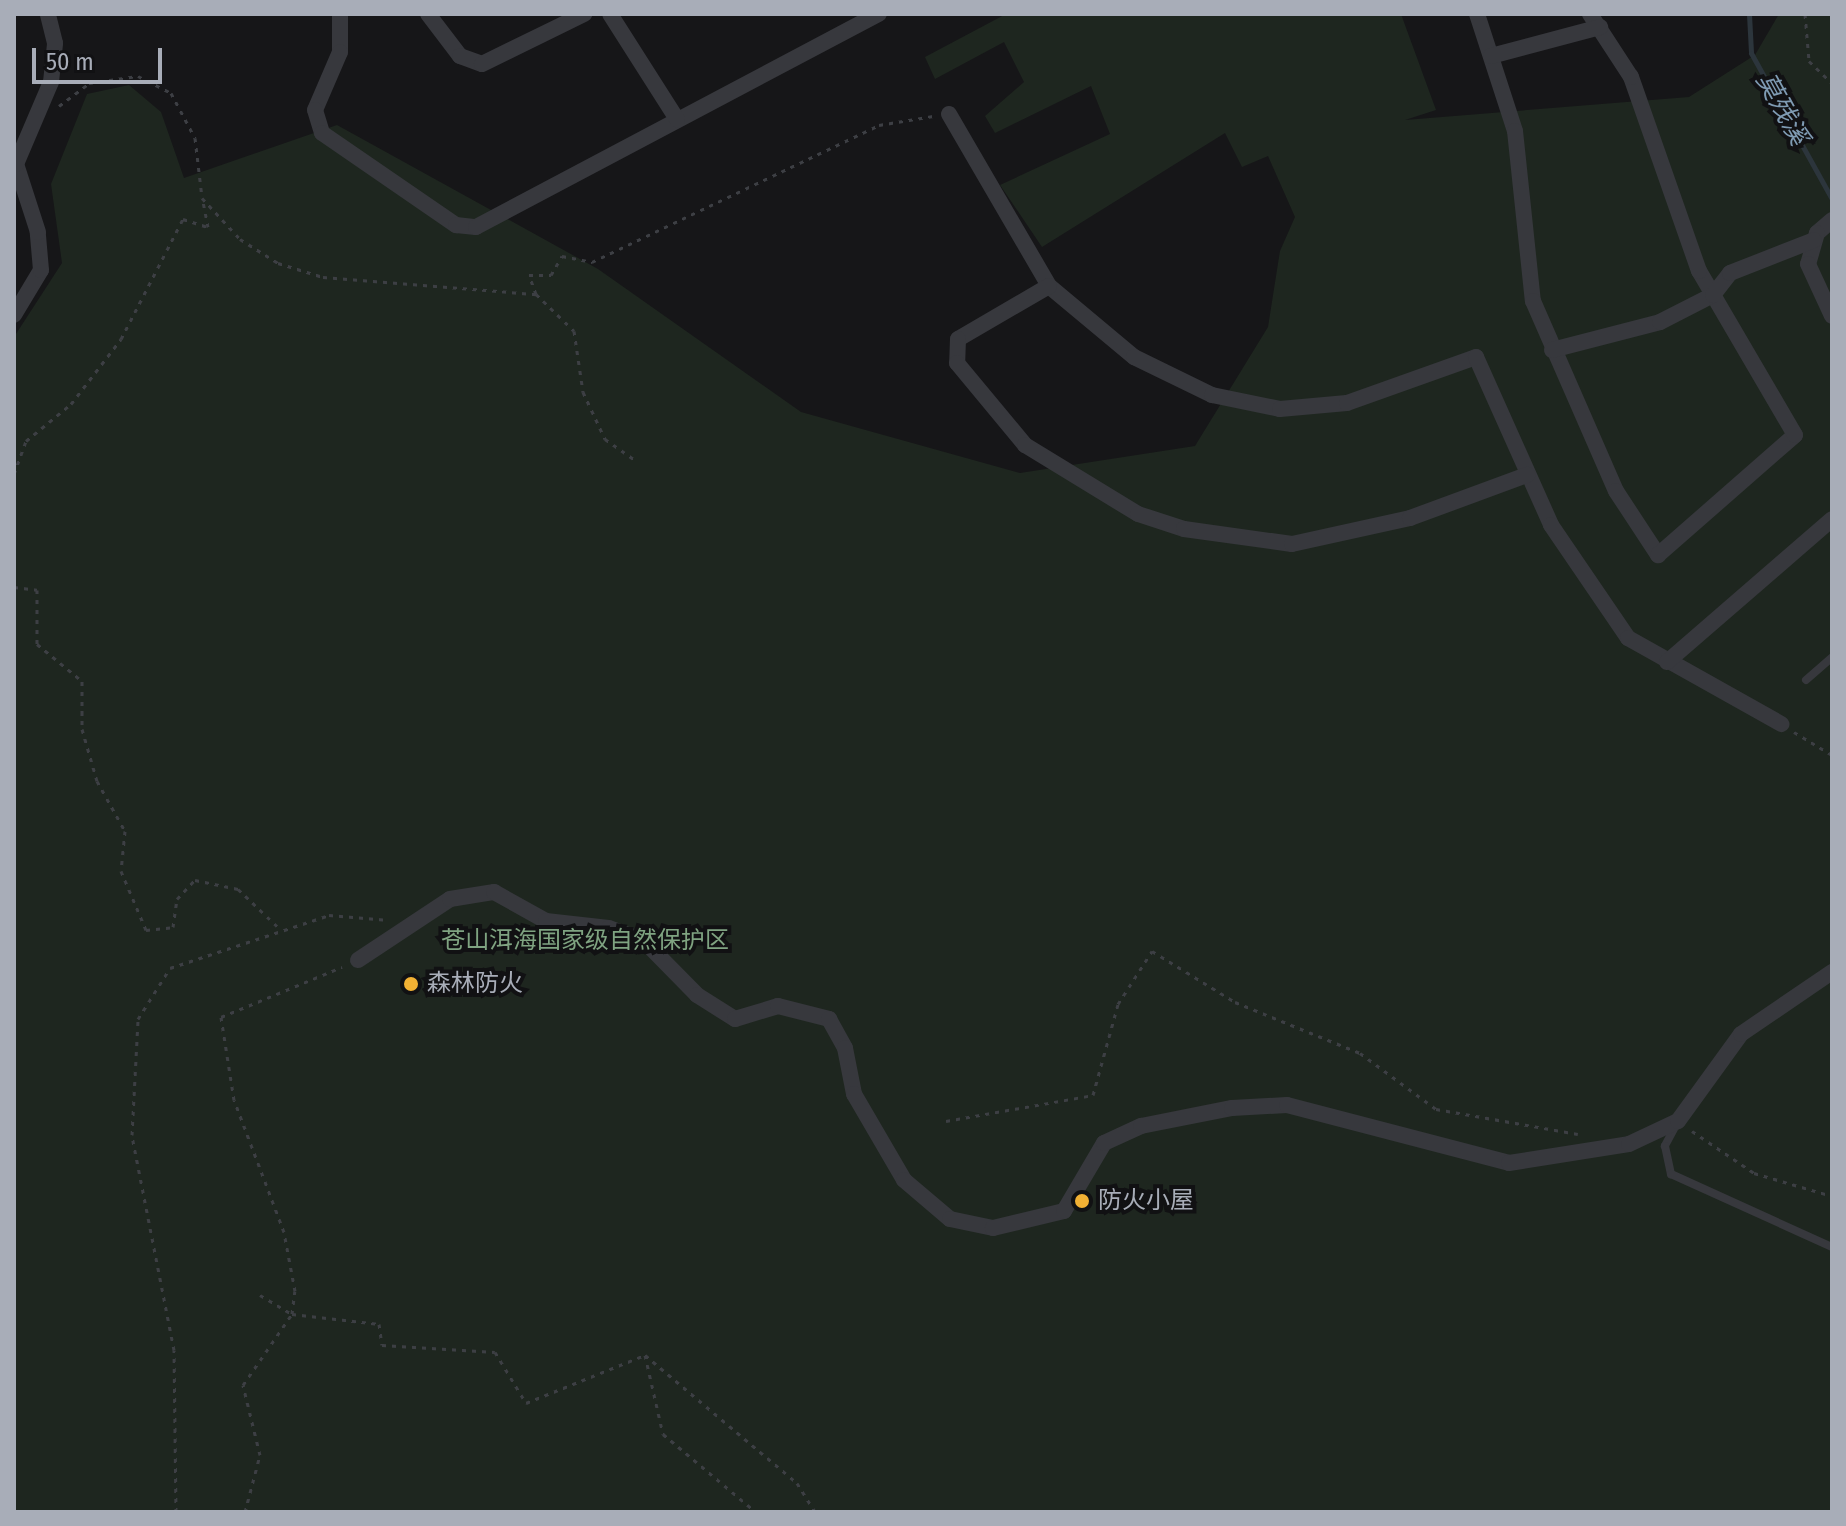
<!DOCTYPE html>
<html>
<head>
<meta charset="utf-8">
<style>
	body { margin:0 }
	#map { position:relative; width:1846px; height:1526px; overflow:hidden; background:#161618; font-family:"Fira Sans Condensed","Noto Sans SC",sans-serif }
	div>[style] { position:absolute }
	.green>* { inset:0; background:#1e261f }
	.stream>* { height:5px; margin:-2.5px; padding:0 2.5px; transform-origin:2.5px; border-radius:2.5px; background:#2c353c }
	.path>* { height:3px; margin-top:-1.5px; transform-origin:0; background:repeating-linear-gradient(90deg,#3d3f44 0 4px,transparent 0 10px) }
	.service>* { height:8px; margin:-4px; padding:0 4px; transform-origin:4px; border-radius:4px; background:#37383d }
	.minor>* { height:16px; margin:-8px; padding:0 8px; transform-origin:8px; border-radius:8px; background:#37383d }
	.dots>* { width:22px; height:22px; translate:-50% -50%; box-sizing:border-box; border:4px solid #111113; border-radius:50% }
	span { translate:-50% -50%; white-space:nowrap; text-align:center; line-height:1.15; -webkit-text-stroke:8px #111113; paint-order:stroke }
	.park-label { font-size:24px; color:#7fa381 }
	.poi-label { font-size:24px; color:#a8adb8 }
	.left { translate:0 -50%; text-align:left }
	.water-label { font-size:26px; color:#7f9bb3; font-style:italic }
	.frame { position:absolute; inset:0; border:16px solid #a8adb8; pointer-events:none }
	.scale { position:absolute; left:32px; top:48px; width:130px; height:36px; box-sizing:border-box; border:4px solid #a8adb8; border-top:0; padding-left:10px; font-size:24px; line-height:28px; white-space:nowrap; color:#a8adb8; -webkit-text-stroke:6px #111113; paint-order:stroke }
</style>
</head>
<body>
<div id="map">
	<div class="green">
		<i style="clip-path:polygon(1006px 14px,1401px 14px,1436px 110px,1405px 120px,1689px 97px,1755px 55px,1779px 14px,1832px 14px,1832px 1512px,14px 1512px,14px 337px,62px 263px,51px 184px,87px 94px,129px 85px,161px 112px,184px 178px,337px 125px,598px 269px,801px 412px,1020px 473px,1195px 446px,1268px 327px,1280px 251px,1295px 217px,1268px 156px,1242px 167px,1225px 133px,1042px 247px,1000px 185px,1110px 134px,1091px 86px,995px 133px,985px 116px,1024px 82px,1004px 42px,935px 79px,925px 57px)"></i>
	</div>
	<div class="stream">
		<i style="left:1749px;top:14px;width:39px;rotate:87deg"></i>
		<i style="left:1751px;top:53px;width:167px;rotate:61deg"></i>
	</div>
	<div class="path">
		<i style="left:1805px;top:14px;width:47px;rotate:85.1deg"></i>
		<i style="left:1809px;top:61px;width:32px;rotate:44deg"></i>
		<i style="left:59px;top:106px;width:38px;rotate:-37deg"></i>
		<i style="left:89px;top:83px;width:49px;rotate:-8.1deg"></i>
		<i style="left:138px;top:76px;width:37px;rotate:27deg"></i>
		<i style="left:171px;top:93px;width:51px;rotate:61.9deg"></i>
		<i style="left:195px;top:138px;width:60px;rotate:83.3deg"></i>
		<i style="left:202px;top:198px;width:56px;rotate:47.2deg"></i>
		<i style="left:240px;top:239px;width:45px;rotate:32.3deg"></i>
		<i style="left:278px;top:263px;width:47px;rotate:17.3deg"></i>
		<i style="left:323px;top:277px;width:214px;rotate:4.6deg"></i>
		<i style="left:536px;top:294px;width:53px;rotate:44.2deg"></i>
		<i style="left:574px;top:331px;width:62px;rotate:81.6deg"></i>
		<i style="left:583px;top:392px;width:52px;rotate:64.9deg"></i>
		<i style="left:605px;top:439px;width:37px;rotate:35deg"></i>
		<i style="left:536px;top:294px;width:20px;rotate:-110deg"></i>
		<i style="left:529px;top:275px;width:22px"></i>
		<i style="left:551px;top:275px;width:22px;rotate:-60deg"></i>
		<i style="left:562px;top:256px;width:31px;rotate:11deg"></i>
		<i style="left:592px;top:262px;width:318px;rotate:-25.5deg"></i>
		<i style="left:879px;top:125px;width:55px;rotate:-9.5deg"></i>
		<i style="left:14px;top:474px;width:35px;rotate:-70deg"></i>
		<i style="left:26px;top:441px;width:58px;rotate:-39.4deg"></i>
		<i style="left:71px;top:404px;width:82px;rotate:-52.4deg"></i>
		<i style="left:121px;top:339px;width:135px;rotate:-62.7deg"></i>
		<i style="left:183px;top:219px;width:26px;rotate:18deg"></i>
		<i style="left:208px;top:227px;width:26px;rotate:-101deg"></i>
		<i style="left:14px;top:587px;width:23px;rotate:7deg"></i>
		<i style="left:37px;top:590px;width:54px;rotate:90deg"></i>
		<i style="left:37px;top:644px;width:58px;rotate:39.4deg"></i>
		<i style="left:82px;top:681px;width:48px;rotate:90deg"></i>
		<i style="left:82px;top:729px;width:54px;rotate:73.9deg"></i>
		<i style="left:97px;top:781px;width:57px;rotate:60.8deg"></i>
		<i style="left:125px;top:831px;width:40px;rotate:95.7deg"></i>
		<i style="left:121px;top:871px;width:64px;rotate:67deg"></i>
		<i style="left:146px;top:930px;width:27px;rotate:-6deg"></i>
		<i style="left:173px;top:927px;width:28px;rotate:-82deg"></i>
		<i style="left:177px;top:899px;width:26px;rotate:-47deg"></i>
		<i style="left:195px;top:880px;width:44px;rotate:11.8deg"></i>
		<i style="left:238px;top:889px;width:58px;rotate:43.6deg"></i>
		<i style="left:1794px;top:732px;width:44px;rotate:31.2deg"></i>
		<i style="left:946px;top:1121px;width:149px;rotate:-10deg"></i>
		<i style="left:1093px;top:1095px;width:94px;rotate:-74.6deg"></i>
		<i style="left:1118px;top:1004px;width:63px;rotate:-57.3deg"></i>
		<i style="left:1152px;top:951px;width:97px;rotate:31.6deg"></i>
		<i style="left:1235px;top:1002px;width:135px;rotate:22.2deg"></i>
		<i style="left:1360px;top:1053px;width:94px;rotate:36.4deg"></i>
		<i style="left:1436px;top:1109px;width:144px;rotate:10deg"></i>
		<i style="left:1692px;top:1131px;width:75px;rotate:34.1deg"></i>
		<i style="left:1754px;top:1173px;width:81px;rotate:16.4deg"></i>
		<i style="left:260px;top:1295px;width:37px;rotate:31deg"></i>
		<i style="left:292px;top:1314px;width:88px;rotate:6.6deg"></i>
		<i style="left:379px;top:1324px;width:21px;rotate:82deg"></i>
		<i style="left:382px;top:1345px;width:113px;rotate:3.5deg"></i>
		<i style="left:495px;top:1352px;width:60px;rotate:58.7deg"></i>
		<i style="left:526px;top:1403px;width:128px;rotate:-22deg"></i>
		<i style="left:645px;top:1355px;width:199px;rotate:40.1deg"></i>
		<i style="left:797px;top:1483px;width:34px;rotate:58deg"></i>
		<i style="left:645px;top:1355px;width:81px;rotate:77.2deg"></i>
		<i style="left:663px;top:1434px;width:121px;rotate:40deg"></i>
		<i style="left:176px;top:1512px;width:162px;rotate:-90.7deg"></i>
		<i style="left:174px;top:1350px;width:219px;rotate:-101.1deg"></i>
		<i style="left:132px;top:1135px;width:116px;rotate:-87deg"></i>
		<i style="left:138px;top:1019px;width:60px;rotate:-57.9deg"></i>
		<i style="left:170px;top:968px;width:168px;rotate:-18.4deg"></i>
		<i style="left:329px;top:915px;width:60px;rotate:4.8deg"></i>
		<i style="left:245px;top:1512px;width:59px;rotate:-75.3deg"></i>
		<i style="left:260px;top:1455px;width:72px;rotate:-103.7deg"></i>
		<i style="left:243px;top:1385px;width:86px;rotate:-55.4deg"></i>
		<i style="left:292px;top:1314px;width:23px;rotate:-83deg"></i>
		<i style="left:295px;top:1291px;width:60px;rotate:-100.6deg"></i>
		<i style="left:284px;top:1232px;width:141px;rotate:-110.7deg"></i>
		<i style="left:234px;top:1100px;width:84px;rotate:-98.9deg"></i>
		<i style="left:221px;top:1017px;width:131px;rotate:-22.5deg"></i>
	</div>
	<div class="service">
		<i style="left:1806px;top:680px;width:35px;rotate:-41deg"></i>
		<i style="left:1676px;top:1125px;width:24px;rotate:118deg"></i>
		<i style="left:1665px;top:1146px;width:29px;rotate:78deg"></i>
		<i style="left:1671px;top:1174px;width:177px;rotate:24.4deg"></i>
	</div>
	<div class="minor">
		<i style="left:340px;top:14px;width:38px;rotate:90deg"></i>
		<i style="left:340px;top:52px;width:63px;rotate:113.3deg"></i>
		<i style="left:315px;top:110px;width:24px;rotate:73deg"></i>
		<i style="left:322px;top:133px;width:163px;rotate:34.5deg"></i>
		<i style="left:456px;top:225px;width:20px;rotate:6deg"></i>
		<i style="left:476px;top:227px;width:456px;rotate:-27.9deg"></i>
		<i style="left:428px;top:14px;width:53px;rotate:52.7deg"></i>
		<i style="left:460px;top:56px;width:23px;rotate:20deg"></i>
		<i style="left:482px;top:64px;width:114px;rotate:-26.1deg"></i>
		<i style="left:610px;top:14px;width:125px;rotate:57.5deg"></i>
		<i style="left:1477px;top:14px;width:123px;rotate:72deg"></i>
		<i style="left:1515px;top:131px;width:171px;rotate:84deg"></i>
		<i style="left:1533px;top:301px;width:207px;rotate:66.4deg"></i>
		<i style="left:1616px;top:491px;width:77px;rotate:56.7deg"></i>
		<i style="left:1658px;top:555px;width:182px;rotate:-41.2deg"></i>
		<i style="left:1795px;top:435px;width:190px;rotate:-120.3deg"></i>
		<i style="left:1699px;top:271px;width:206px;rotate:-109.3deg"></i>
		<i style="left:1631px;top:77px;width:75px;rotate:-123.1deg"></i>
		<i style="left:1491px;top:56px;width:113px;rotate:-14.9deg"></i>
		<i style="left:949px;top:114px;width:199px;rotate:59.8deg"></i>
		<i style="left:1049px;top:286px;width:111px;rotate:39.9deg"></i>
		<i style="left:1134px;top:357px;width:87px;rotate:26deg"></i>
		<i style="left:1212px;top:395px;width:69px;rotate:11.6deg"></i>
		<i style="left:1280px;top:409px;width:67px;rotate:-5.1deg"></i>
		<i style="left:1347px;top:403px;width:137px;rotate:-19.6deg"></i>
		<i style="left:1476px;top:357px;width:184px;rotate:65.9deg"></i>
		<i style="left:1551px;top:525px;width:137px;rotate:55.7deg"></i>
		<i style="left:1628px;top:638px;width:176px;rotate:29.3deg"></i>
		<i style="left:1832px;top:220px;width:20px;rotate:139deg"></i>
		<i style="left:1817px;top:233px;width:32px;rotate:106deg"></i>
		<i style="left:1808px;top:264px;width:57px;rotate:65.2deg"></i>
		<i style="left:1049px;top:286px;width:105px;rotate:149.8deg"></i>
		<i style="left:958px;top:339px;width:24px;rotate:92deg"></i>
		<i style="left:957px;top:363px;width:107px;rotate:50.3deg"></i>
		<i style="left:1025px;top:445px;width:132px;rotate:31.4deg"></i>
		<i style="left:1138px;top:514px;width:48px;rotate:18.1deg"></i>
		<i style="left:1184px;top:529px;width:109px;rotate:7.9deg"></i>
		<i style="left:1292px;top:544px;width:121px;rotate:-12.4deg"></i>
		<i style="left:1410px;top:518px;width:125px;rotate:-20.2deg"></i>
		<i style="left:14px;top:315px;width:52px;rotate:-59deg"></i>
		<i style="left:41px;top:270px;width:38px;rotate:-95deg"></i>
		<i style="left:38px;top:232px;width:71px;rotate:-107.9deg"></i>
		<i style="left:16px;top:164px;width:89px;rotate:-66.9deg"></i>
		<i style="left:51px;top:82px;width:39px;rotate:-84deg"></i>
		<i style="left:55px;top:43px;width:30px;rotate:-104deg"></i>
		<i style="left:1552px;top:350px;width:112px;rotate:-14.5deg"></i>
		<i style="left:1660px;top:322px;width:59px;rotate:-27deg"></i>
		<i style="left:1713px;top:295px;width:28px;rotate:-52deg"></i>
		<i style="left:1730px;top:273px;width:90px;rotate:-21.4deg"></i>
		<i style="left:1667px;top:662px;width:218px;rotate:-40.9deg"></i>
		<i style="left:358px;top:960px;width:110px;rotate:-33.5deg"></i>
		<i style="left:450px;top:899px;width:45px;rotate:-9deg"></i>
		<i style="left:494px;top:892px;width:60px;rotate:29.1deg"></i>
		<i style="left:546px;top:921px;width:63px;rotate:6.3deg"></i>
		<i style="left:609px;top:928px;width:37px;rotate:20deg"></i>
		<i style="left:644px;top:941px;width:76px;rotate:45.5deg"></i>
		<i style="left:697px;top:995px;width:45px;rotate:32.3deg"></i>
		<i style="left:735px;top:1019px;width:45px;rotate:-16.8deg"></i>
		<i style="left:778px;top:1006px;width:53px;rotate:14.3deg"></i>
		<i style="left:829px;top:1019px;width:33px;rotate:61deg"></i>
		<i style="left:845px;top:1048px;width:47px;rotate:78.9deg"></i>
		<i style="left:854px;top:1094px;width:99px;rotate:59.8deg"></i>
		<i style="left:904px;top:1180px;width:60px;rotate:40.3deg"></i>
		<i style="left:950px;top:1219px;width:44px;rotate:11.8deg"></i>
		<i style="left:993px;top:1228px;width:73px;rotate:-13.5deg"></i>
		<i style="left:1064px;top:1211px;width:79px;rotate:-59.5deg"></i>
		<i style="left:1104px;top:1143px;width:41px;rotate:-24.7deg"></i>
		<i style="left:1141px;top:1126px;width:93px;rotate:-11.2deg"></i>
		<i style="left:1232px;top:1108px;width:55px;rotate:-3.1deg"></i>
		<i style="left:1287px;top:1105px;width:229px;rotate:14.6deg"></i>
		<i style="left:1509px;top:1163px;width:121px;rotate:-9deg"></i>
		<i style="left:1629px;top:1144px;width:54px;rotate:-25.1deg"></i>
		<i style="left:1678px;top:1121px;width:107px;rotate:-54.1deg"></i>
		<i style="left:1741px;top:1034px;width:110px;rotate:-34.3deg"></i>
	</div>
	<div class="dots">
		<i style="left:411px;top:984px;background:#f2b134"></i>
		<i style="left:1082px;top:1201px;background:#f2b134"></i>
	</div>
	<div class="park-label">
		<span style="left:585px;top:941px">苍山洱海国家级自然保护区</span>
	</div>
	<div class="poi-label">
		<span class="left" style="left:427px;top:984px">森林防火</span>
		<span class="left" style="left:1098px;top:1201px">防火小屋</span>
	</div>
	<div class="water-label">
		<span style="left:1782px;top:109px;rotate:61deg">莫残溪</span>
	</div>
	<div class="frame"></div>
	<div class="scale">50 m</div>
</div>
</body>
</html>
